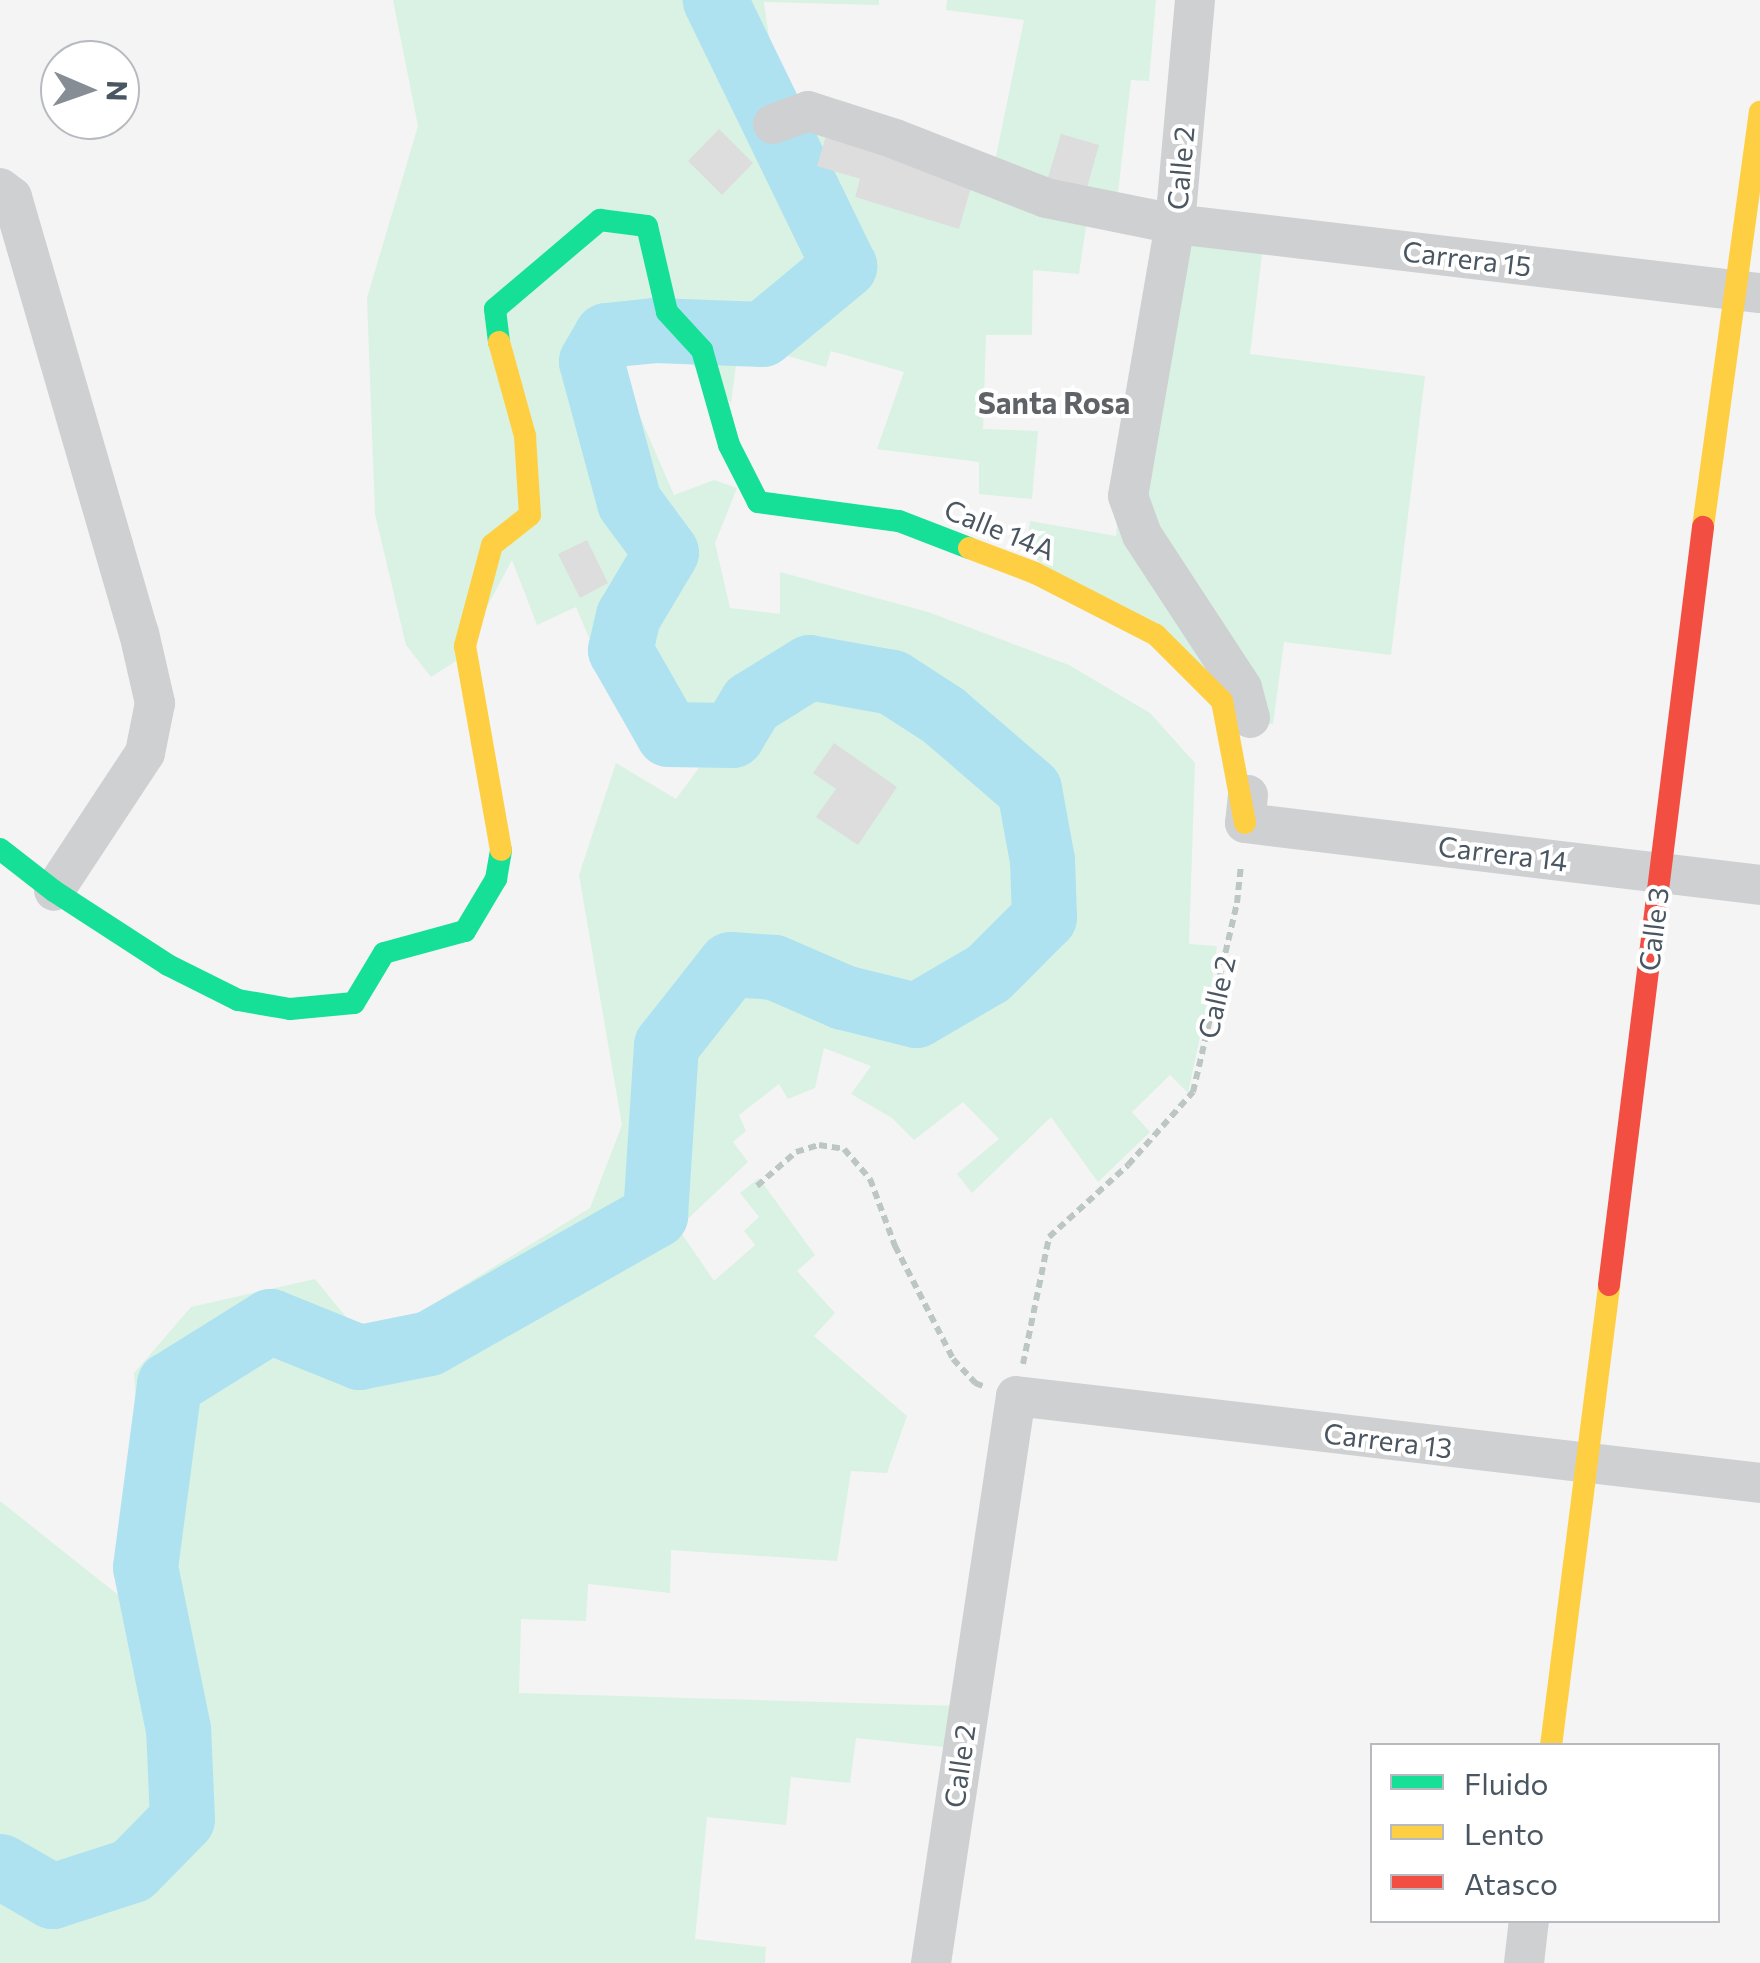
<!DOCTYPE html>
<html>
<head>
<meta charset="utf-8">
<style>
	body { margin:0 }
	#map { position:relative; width:1760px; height:1963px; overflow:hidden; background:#f4f4f4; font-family:Commissioner,sans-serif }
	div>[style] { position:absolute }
	.green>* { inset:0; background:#d9f2e3 }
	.river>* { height:65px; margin:-32.5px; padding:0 32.5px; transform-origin:32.5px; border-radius:32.5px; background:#aee2f0 }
	.building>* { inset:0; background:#ddddde }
	.path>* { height:6px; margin-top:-3px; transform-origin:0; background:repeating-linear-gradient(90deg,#bcc7c4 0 8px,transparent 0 13px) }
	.street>* { height:40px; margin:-20px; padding:0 20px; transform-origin:20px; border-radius:20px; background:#ced0d2 }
	.fast>* { height:22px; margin:-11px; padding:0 11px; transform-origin:11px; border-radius:11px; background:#16e098 }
	.slow>* { height:22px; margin:-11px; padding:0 11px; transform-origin:11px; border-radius:11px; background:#ffcf43 }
	.jam>* { height:22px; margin:-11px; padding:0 11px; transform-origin:11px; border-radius:11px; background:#f24e42 }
	span { translate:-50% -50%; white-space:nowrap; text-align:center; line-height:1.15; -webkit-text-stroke:8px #fff; paint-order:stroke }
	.street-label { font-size:28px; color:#4a5661 }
	.neighbourhood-label { font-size:30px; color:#5f6368; font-weight:700 }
	.legend { position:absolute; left:1370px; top:1743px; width:350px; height:180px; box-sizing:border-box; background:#fff; border:2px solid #b7bbc0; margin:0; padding:12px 18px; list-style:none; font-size:30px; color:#4a5661 }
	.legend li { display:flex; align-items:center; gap:20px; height:50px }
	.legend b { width:50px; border:2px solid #b7bbc0 }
	.north { position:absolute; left:40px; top:40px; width:100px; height:100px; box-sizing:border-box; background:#fff; border:2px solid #b7bbc0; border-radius:50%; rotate:92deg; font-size:28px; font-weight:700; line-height:40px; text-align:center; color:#4a5661 }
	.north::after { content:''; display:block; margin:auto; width:35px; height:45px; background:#868d94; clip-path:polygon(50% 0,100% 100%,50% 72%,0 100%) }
</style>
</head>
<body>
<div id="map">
	<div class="green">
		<i style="clip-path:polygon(393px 0,879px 0,879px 5px,764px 2px,779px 109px,828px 129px,818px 166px,860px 179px,855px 197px,959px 228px,975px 174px,1087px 220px,1079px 274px,1033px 270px,1032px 335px,986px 335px,983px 429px,1038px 431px,1032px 499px,979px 494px,979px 462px,877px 449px,904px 372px,831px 351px,826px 367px,739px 342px,731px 403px,665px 337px,613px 345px,613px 354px,674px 495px,714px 480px,737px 488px,715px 543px,730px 608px,780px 614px,780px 572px,928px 612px,1069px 665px,1150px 713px,1195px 763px,1189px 944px,1217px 946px,1212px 980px,1188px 1093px,1170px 1075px,1132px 1112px,1150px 1132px,1098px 1182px,1051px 1117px,972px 1193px,957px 1174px,999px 1139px,963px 1102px,914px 1140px,892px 1118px,851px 1094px,871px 1066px,824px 1048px,815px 1088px,788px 1099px,779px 1084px,739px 1115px,746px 1131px,733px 1142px,748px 1162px,678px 1228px,714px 1281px,755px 1245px,744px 1231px,759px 1217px,740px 1193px,759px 1178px,815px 1255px,797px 1271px,835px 1313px,814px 1336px,907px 1416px,887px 1473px,851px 1471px,837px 1561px,671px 1550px,670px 1593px,588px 1584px,586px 1621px,521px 1619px,519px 1693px,959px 1706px,953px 1748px,856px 1738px,850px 1783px,791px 1777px,786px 1825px,707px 1817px,695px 1939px,766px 1947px,765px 1963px,0 1963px,0 1501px,122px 1598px,133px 1532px,138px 1431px,134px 1373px,191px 1307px,315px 1279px,368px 1344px,590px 1208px,622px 1125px,579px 875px,616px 763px,676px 799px,704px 761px,613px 695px,576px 607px,537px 625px,512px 560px,459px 659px,431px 677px,406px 645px,375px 514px,367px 298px,418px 126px)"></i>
		<i style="clip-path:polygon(947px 0,1156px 0,1149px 81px,1131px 80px,1117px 201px,995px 161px,1024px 20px,946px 10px)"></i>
		<i style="clip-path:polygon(1184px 236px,1263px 246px,1250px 354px,1425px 376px,1391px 655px,1284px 642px,1273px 724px,1263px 723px,1156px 533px,1141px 493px)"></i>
		<i style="clip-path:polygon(1119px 509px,1232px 698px,1026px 552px,1030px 521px,1116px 536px)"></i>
	</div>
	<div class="river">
		<i style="left:0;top:1866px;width:60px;rotate:30deg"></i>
		<i style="left:52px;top:1896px;width:84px;rotate:-18deg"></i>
		<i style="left:132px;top:1870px;width:71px;rotate:-45.6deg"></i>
		<i style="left:182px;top:1819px;width:90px;rotate:-92.5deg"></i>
		<i style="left:178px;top:1729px;width:165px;rotate:-101.5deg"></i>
		<i style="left:145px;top:1567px;width:185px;rotate:-82.5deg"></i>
		<i style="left:169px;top:1384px;width:119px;rotate:-32deg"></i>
		<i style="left:270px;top:1321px;width:96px;rotate:22deg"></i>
		<i style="left:359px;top:1357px;width:71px;rotate:-11.3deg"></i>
		<i style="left:429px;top:1343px;width:260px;rotate:-29.5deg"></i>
		<i style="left:655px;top:1215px;width:170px;rotate:-86.3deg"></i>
		<i style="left:666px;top:1045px;width:103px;rotate:-51.7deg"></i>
		<i style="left:730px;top:964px;width:44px;rotate:3.9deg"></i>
		<i style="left:774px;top:967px;width:75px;rotate:23.5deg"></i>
		<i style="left:843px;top:997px;width:75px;rotate:13.9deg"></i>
		<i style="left:916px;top:1015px;width:83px;rotate:-30.3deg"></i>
		<i style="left:988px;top:973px;width:79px;rotate:-45deg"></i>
		<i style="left:1044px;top:917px;width:57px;rotate:-92deg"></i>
		<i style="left:1042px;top:860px;width:72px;rotate:-100.4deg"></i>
		<i style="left:1029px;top:789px;width:113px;rotate:-139.3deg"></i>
		<i style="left:943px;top:715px;width:61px;rotate:-147.1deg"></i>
		<i style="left:892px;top:682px;width:84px;rotate:-169.8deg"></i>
		<i style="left:809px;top:667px;width:68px;rotate:148.2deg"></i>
		<i style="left:751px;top:703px;width:37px;rotate:121deg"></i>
		<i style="left:732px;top:735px;width:64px;rotate:-179.1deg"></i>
		<i style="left:668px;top:734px;width:97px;rotate:-119.7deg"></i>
		<i style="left:620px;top:650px;width:35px;rotate:-77deg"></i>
		<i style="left:628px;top:616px;width:74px;rotate:-59.3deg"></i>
		<i style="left:666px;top:552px;width:62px;rotate:-126.5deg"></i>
		<i style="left:629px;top:502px;width:146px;rotate:-105.1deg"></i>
		<i style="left:591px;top:361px;width:30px;rotate:-60deg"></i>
		<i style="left:606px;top:335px;width:48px;rotate:-5.9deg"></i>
		<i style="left:654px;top:330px;width:108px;rotate:2.1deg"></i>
		<i style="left:762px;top:334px;width:107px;rotate:-39.7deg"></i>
		<i style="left:844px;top:266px;width:296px;rotate:-115.9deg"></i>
	</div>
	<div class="building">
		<i style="clip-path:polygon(719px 129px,753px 163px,722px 195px,688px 161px)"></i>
		<i style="clip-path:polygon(828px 129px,975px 174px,959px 229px,855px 197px,860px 179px,817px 166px)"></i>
		<i style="clip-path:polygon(1061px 134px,1099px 145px,1085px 195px,1046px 184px)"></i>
		<i style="clip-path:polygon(587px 540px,608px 583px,580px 598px,558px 554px)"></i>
		<i style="clip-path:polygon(834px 743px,897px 787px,858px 845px,816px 817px,836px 789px,813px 773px)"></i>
	</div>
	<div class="path">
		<i style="left:757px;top:1186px;width:52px;rotate:-41.1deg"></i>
		<i style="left:796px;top:1152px;width:24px;rotate:-17deg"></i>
		<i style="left:819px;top:1145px;width:25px;rotate:9deg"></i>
		<i style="left:844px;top:1149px;width:40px;rotate:49deg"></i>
		<i style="left:870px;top:1179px;width:72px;rotate:69.5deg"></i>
		<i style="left:895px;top:1246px;width:127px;rotate:62.8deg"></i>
		<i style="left:953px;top:1359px;width:33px;rotate:47deg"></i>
		<i style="left:975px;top:1383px;width:9px;rotate:21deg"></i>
		<i style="left:1023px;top:1364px;width:130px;rotate:-78.4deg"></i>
		<i style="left:1049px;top:1237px;width:107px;rotate:-42.3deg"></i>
		<i style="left:1128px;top:1165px;width:98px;rotate:-48.3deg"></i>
		<i style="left:1193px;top:1092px;width:194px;rotate:-76.9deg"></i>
		<i style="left:1237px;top:903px;width:39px;rotate:-84deg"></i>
	</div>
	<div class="street">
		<i style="left:1195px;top:0;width:225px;rotate:95.1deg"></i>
		<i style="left:1175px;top:224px;width:276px;rotate:99.8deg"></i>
		<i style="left:1128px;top:496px;width:41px;rotate:70.3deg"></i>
		<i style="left:1142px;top:535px;width:183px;rotate:56.8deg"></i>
		<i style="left:1242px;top:688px;width:31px;rotate:75deg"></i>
		<i style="left:773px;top:124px;width:37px;rotate:-20deg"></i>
		<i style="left:808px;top:111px;width:91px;rotate:17.8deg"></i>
		<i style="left:895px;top:139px;width:162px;rotate:21.3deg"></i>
		<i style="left:1046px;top:198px;width:132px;rotate:11.4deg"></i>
		<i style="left:1175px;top:224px;width:589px;rotate:6.73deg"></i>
		<i style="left:0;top:188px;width:15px;rotate:37deg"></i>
		<i style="left:12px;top:197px;width:454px;rotate:73.8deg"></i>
		<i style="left:139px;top:633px;width:72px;rotate:77.1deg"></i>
		<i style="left:155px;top:703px;width:51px;rotate:101.3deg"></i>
		<i style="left:145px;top:753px;width:165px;rotate:123.4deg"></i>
		<i style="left:1248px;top:795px;width:28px;rotate:96deg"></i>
		<i style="left:1245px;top:823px;width:519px;rotate:6.86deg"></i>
		<i style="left:931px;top:1963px;width:573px;rotate:-81.47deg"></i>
		<i style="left:1016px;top:1396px;width:749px;rotate:6.67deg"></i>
		<i style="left:1524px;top:1963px;width:43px;rotate:-83.4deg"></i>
	</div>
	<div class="fast">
		<i style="left:499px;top:342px;width:33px;rotate:-97deg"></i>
		<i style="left:495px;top:309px;width:138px;rotate:-40.3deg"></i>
		<i style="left:600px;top:220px;width:47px;rotate:7.3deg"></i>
		<i style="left:647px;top:226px;width:88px;rotate:76.9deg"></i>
		<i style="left:667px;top:312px;width:52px;rotate:47.4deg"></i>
		<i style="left:702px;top:350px;width:99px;rotate:74.1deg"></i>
		<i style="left:729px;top:445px;width:64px;rotate:63deg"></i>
		<i style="left:758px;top:502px;width:142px;rotate:7.7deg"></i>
		<i style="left:899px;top:521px;width:75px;rotate:21.1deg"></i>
		<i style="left:0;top:849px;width:68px;rotate:37.9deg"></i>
		<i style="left:54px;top:891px;width:136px;rotate:33deg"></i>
		<i style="left:168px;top:965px;width:78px;rotate:26.6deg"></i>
		<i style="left:238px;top:1000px;width:53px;rotate:9.8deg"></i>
		<i style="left:290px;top:1009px;width:64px;rotate:-5.4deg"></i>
		<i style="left:354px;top:1003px;width:58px;rotate:-59deg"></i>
		<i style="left:384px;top:953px;width:84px;rotate:-15.2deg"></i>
		<i style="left:465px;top:931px;width:61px;rotate:-59.2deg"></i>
		<i style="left:496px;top:879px;width:29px;rotate:-80deg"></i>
	</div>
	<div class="slow">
		<i style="left:499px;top:342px;width:98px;rotate:74.5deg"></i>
		<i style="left:525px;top:436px;width:79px;rotate:86.4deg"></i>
		<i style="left:530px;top:515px;width:48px;rotate:141.7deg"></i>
		<i style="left:492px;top:545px;width:105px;rotate:105deg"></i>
		<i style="left:465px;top:646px;width:207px;rotate:80deg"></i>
		<i style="left:1703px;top:527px;width:419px;rotate:-82.2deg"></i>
		<i style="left:969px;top:548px;width:71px;rotate:20.7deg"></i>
		<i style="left:1035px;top:573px;width:136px;rotate:27.1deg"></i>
		<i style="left:1156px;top:635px;width:93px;rotate:45deg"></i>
		<i style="left:1222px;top:701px;width:124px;rotate:79.3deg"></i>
		<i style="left:1551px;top:1746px;width:465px;rotate:-82.8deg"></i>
	</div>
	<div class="jam">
		<i style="left:1609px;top:1285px;width:764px;rotate:-82.93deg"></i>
	</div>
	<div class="street-label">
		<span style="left:1180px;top:168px;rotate:-85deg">Calle 2</span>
		<span style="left:1467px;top:258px;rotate:7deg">Carrera 15</span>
		<span style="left:1000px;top:529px;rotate:22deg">Calle 14A</span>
		<span style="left:1503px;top:853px;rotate:7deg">Carrera 14</span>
		<span style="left:1653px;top:929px;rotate:-83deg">Calle 3</span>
		<span style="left:1216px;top:997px;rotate:-77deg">Calle 2</span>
		<span style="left:1388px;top:1440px;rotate:7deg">Carrera 13</span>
		<span style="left:959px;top:1766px;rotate:-82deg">Calle 2</span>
	</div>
	<div class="neighbourhood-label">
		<span style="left:1054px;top:402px">Santa Rosa</span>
	</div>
	<ul class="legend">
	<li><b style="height:12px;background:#16e098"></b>Fluido</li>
	<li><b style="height:12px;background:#ffcf43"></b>Lento</li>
	<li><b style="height:12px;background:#f24e42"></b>Atasco</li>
	</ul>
	<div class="north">N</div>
</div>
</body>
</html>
